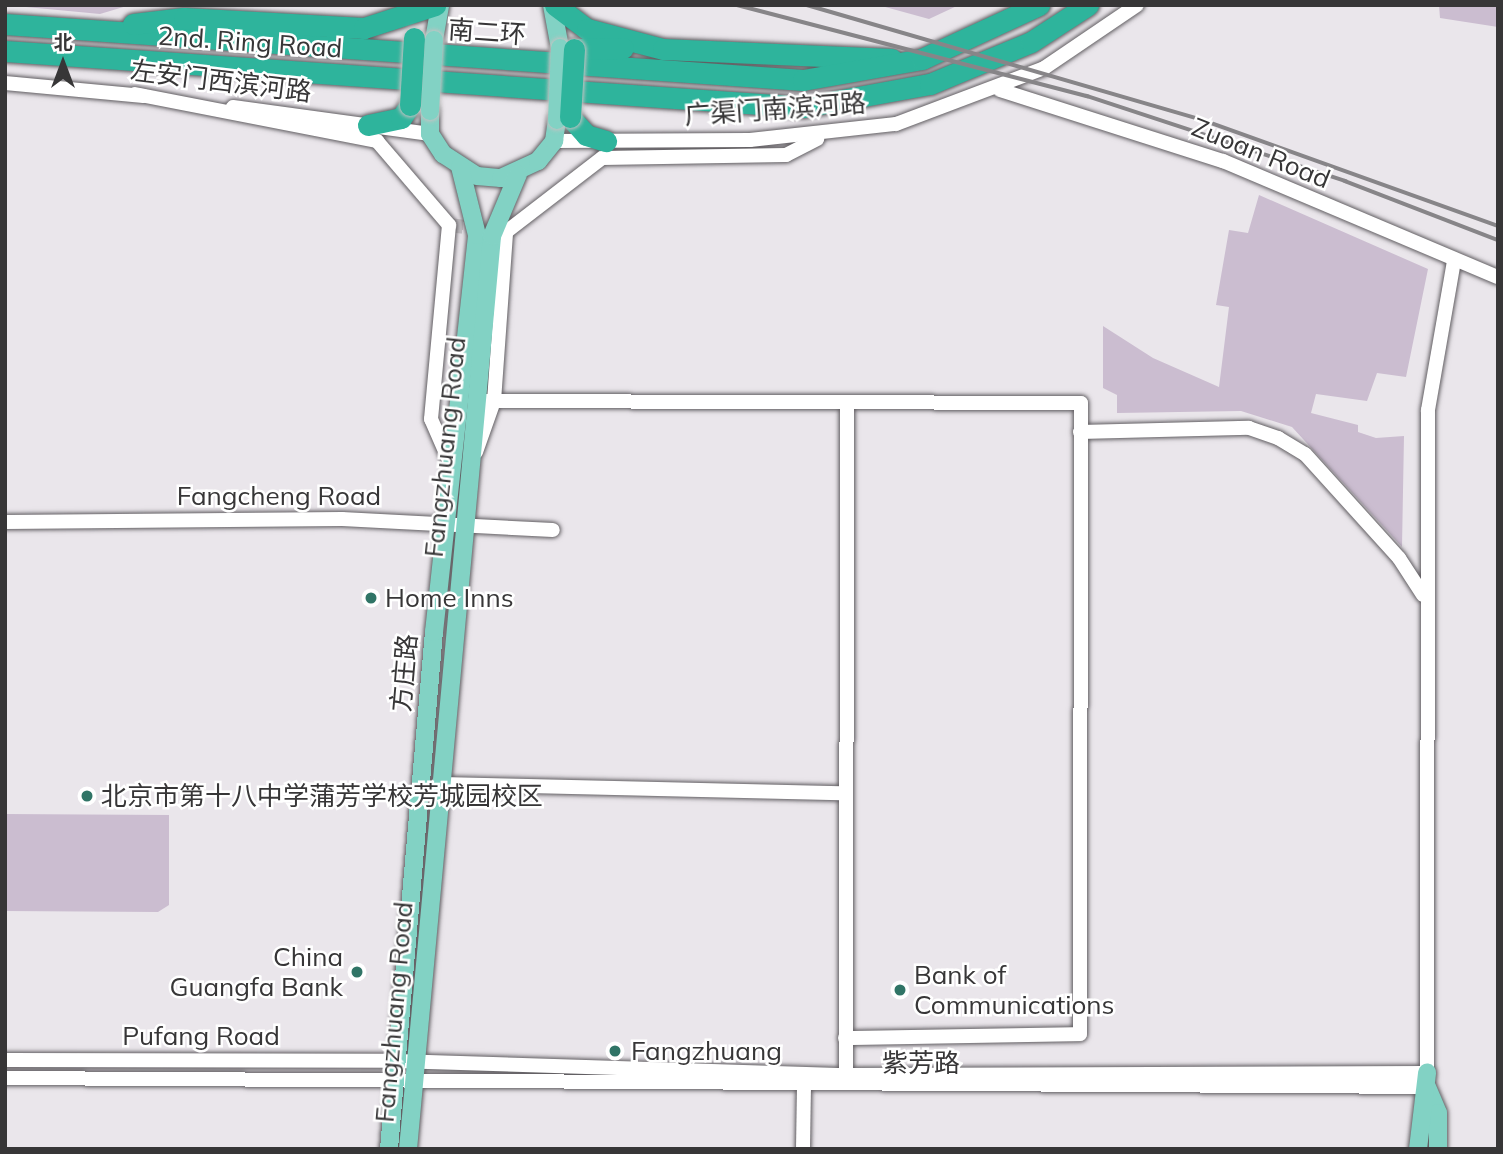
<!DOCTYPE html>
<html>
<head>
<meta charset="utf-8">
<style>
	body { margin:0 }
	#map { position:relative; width:1503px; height:1154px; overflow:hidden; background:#eae6eb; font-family:Mulish,"Noto Sans SC",sans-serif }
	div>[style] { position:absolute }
	.green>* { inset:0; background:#cbbdd0 }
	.minor-tunnel>* { height:14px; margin-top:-7px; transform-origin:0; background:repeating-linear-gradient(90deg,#c6c3c7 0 14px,transparent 0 21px) }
	.roads { filter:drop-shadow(0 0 2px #615e62) drop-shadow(0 0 2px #615e62) }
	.minor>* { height:14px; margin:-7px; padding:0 7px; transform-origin:7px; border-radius:7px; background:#fff }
	.major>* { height:18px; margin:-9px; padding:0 9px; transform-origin:9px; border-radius:9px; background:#82d2c4 }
	.highway>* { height:21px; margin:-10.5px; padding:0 10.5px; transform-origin:10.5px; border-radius:10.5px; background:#2eb49c }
	.rail>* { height:3.5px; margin:-1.75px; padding:0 1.75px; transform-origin:1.75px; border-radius:1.75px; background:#878588 }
	.bridges { filter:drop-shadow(0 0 2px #c3c3c3) drop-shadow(0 0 2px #c3c3c3) }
	.major-bridge>* { height:18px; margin:-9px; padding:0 9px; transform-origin:9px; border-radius:9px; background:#82d2c4 }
	.highway-bridge>* { height:21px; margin:-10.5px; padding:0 10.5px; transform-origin:10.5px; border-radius:10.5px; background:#2eb49c }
	.dots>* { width:19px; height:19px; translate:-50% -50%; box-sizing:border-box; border:4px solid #fff; border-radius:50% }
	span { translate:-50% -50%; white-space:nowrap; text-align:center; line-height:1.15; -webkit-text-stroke:5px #fff; paint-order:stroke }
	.street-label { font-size:26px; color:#373637 }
	.poi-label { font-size:26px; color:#373637 }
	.left { translate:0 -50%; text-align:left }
	.right { translate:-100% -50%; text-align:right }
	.frame { position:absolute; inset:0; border:7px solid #373637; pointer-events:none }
	.north { position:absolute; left:28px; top:28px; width:70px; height:70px; -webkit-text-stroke:5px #fff; paint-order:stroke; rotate:0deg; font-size:19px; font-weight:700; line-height:28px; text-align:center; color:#373637 }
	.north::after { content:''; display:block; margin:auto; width:24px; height:32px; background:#373637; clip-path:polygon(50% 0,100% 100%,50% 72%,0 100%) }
</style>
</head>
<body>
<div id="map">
	<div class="green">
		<i style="clip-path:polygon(5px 5px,130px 5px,100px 14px)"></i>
		<i style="clip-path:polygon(878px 5px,959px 5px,929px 19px)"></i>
		<i style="clip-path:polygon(1439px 5px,1498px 5px,1498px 27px,1440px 18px)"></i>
		<i style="clip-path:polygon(1259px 195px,1428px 269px,1406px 377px,1377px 373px,1367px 401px,1316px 394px,1311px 413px,1358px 425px,1358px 432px,1376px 438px,1404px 436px,1402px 547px,1292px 427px,1241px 411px,1117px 413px,1117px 395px,1103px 388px,1103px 326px,1153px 358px,1219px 387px,1229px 307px,1216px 305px,1229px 230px,1248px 233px)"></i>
		<i style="clip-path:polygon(5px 814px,169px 815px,169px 905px,158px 912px,5px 911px)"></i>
	</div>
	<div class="minor-tunnel">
		<i style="left:449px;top:225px;width:34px;rotate:7deg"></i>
	</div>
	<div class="roads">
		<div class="minor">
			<i style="left:5px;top:83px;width:139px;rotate:5.4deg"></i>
			<i style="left:1000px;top:90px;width:234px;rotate:17.7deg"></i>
			<i style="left:1223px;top:161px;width:298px;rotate:22.9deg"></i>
			<i style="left:135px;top:94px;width:247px;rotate:11deg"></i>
			<i style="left:377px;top:141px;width:111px;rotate:49.4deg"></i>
			<i style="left:449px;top:225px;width:195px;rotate:95.3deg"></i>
			<i style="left:431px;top:419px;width:52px;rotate:66.4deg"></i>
			<i style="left:233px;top:107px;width:199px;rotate:7.8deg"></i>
			<i style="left:554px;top:141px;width:196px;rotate:-0.3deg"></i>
			<i style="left:750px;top:140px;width:147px;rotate:-6.3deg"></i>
			<i style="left:896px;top:124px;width:158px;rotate:-20.7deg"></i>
			<i style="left:1044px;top:68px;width:112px;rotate:-34.1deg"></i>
			<i style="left:477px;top:401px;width:604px;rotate:0.19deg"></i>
			<i style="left:1081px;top:403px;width:631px;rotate:90.09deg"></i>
			<i style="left:1080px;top:1034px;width:235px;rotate:179deg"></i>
			<i style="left:1080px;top:432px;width:169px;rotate:-1.4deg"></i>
			<i style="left:1249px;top:428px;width:31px;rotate:19deg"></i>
			<i style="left:1278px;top:438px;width:31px;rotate:31deg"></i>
			<i style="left:1305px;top:454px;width:140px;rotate:47.9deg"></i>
			<i style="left:1399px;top:558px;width:44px;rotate:57deg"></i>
			<i style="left:476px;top:452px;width:54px;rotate:-70.6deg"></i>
			<i style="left:494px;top:401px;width:169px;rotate:-85.9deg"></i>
			<i style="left:506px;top:232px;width:121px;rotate:-37.6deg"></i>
			<i style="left:602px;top:158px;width:184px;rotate:-0.9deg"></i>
			<i style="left:786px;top:155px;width:35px;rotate:-27deg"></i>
			<i style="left:5px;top:522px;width:337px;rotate:-0.5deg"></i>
			<i style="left:342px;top:519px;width:211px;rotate:3deg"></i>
			<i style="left:438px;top:784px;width:407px;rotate:1.3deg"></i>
			<i style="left:5px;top:1060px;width:391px;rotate:0.1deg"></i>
			<i style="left:396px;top:1061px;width:450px;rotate:1.8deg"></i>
			<i style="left:846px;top:1075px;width:581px;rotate:-0.2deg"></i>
			<i style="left:1427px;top:1073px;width:663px;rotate:-89.91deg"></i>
			<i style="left:1428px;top:410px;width:151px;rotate:-80.1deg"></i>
			<i style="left:846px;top:1075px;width:671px;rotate:-89.91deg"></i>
			<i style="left:5px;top:1078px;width:1422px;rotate:0.36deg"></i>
			<i style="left:803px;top:1149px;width:62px;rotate:-89.1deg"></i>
		</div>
		<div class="major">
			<i style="left:552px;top:5px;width:44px;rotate:79.5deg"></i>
			<i style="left:434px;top:40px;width:36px;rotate:-80deg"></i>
			<i style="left:430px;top:111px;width:23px;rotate:90deg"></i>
			<i style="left:430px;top:134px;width:24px;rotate:57deg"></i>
			<i style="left:443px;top:154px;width:40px;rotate:32.9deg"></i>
			<i style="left:477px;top:176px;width:24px;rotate:5deg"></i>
			<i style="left:501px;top:178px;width:41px;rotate:-24.7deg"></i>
			<i style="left:538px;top:161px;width:26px;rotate:-51deg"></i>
			<i style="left:554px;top:141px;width:21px;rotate:-82deg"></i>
			<i style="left:1427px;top:1087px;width:28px;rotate:67deg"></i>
			<i style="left:1438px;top:1113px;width:36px;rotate:90deg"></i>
			<i style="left:389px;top:1149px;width:519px;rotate:-85.03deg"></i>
			<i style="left:434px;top:632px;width:399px;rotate:-83.8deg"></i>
			<i style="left:477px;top:235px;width:70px;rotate:-104deg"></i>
			<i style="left:408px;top:1149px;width:917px;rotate:-84.74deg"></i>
			<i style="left:492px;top:236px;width:67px;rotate:-67.2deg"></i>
			<i style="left:1418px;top:1149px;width:77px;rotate:-83.2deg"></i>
		</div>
		<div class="highway">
			<i style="left:555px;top:5px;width:40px;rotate:37deg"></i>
			<i style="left:587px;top:29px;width:79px;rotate:14.7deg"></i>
			<i style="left:663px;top:49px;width:229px;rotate:2.5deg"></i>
			<i style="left:5px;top:24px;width:800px;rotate:4.01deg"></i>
			<i style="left:803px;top:80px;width:121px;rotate:-10deg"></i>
			<i style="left:922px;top:59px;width:129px;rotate:-24.8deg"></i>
			<i style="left:133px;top:24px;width:51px;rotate:-6.7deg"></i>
			<i style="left:184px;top:18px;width:180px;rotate:3.2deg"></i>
			<i style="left:364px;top:28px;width:75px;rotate:-17.9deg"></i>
			<i style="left:574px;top:49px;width:49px;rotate:-1.2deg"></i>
			<i style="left:5px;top:51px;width:800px;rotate:4.01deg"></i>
			<i style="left:803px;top:107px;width:129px;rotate:-10.3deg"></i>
			<i style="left:930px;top:84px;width:109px;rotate:-22.6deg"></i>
			<i style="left:1031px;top:42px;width:68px;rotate:-33deg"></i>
			<i style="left:570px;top:117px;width:24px;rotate:48deg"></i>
			<i style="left:586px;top:135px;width:21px;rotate:17deg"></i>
			<i style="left:368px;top:125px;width:34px;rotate:-12deg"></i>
			<i style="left:401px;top:118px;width:16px;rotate:-55deg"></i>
		</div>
	</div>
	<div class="rail">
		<i style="left:737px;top:5px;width:362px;rotate:14.6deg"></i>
		<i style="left:1087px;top:96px;width:272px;rotate:18.2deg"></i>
		<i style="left:1345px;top:181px;width:164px;rotate:21.1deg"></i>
		<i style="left:807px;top:5px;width:406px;rotate:16.2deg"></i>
		<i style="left:1197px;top:118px;width:320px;rotate:19.7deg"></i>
	</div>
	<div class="bridges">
		<div class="major-bridge">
			<i style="left:430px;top:111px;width:71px;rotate:-86.8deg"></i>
			<i style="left:557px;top:120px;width:72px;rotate:-87.6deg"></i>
		</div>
		<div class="highway-bridge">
			<i style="left:410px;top:105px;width:67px;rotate:-86.6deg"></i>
			<i style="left:570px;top:117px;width:68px;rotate:-86.6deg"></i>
		</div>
	</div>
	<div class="dots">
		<i style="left:371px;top:598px;background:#307466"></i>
		<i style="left:87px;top:796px;background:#307466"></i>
		<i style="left:357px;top:972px;background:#307466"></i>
		<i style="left:900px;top:990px;background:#307466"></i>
		<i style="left:615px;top:1051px;background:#307466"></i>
	</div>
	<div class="street-label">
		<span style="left:487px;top:32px;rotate:4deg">南二环</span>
		<span style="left:250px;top:42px;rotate:4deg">2nd. Ring Road</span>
		<span style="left:221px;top:81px;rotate:7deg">左安门西滨河路</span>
		<span style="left:775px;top:109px;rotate:-4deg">广渠门南滨河路</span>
		<span style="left:1261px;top:153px;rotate:22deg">Zuoan Road</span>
		<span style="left:445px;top:447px;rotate:-84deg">Fangzhuang Road</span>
		<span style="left:279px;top:496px">Fangcheng Road</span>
		<span style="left:404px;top:673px;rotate:-85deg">方庄路</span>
		<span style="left:394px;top:1012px;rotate:-85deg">Fangzhuang Road</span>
		<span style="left:201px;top:1036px">Pufang Road</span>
		<span style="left:921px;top:1063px">紫芳路</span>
	</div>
	<div class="poi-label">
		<span class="left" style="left:385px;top:598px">Home Inns</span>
		<span class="left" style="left:101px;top:796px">北京市第十八中学蒲芳学校芳城园校区</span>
		<span class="right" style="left:343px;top:972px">China<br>Guangfa Bank</span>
		<span class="left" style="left:914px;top:990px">Bank of<br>Communications</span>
		<span class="left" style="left:631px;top:1051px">Fangzhuang</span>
	</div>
	<div class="frame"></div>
	<div class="north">北</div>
</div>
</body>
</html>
